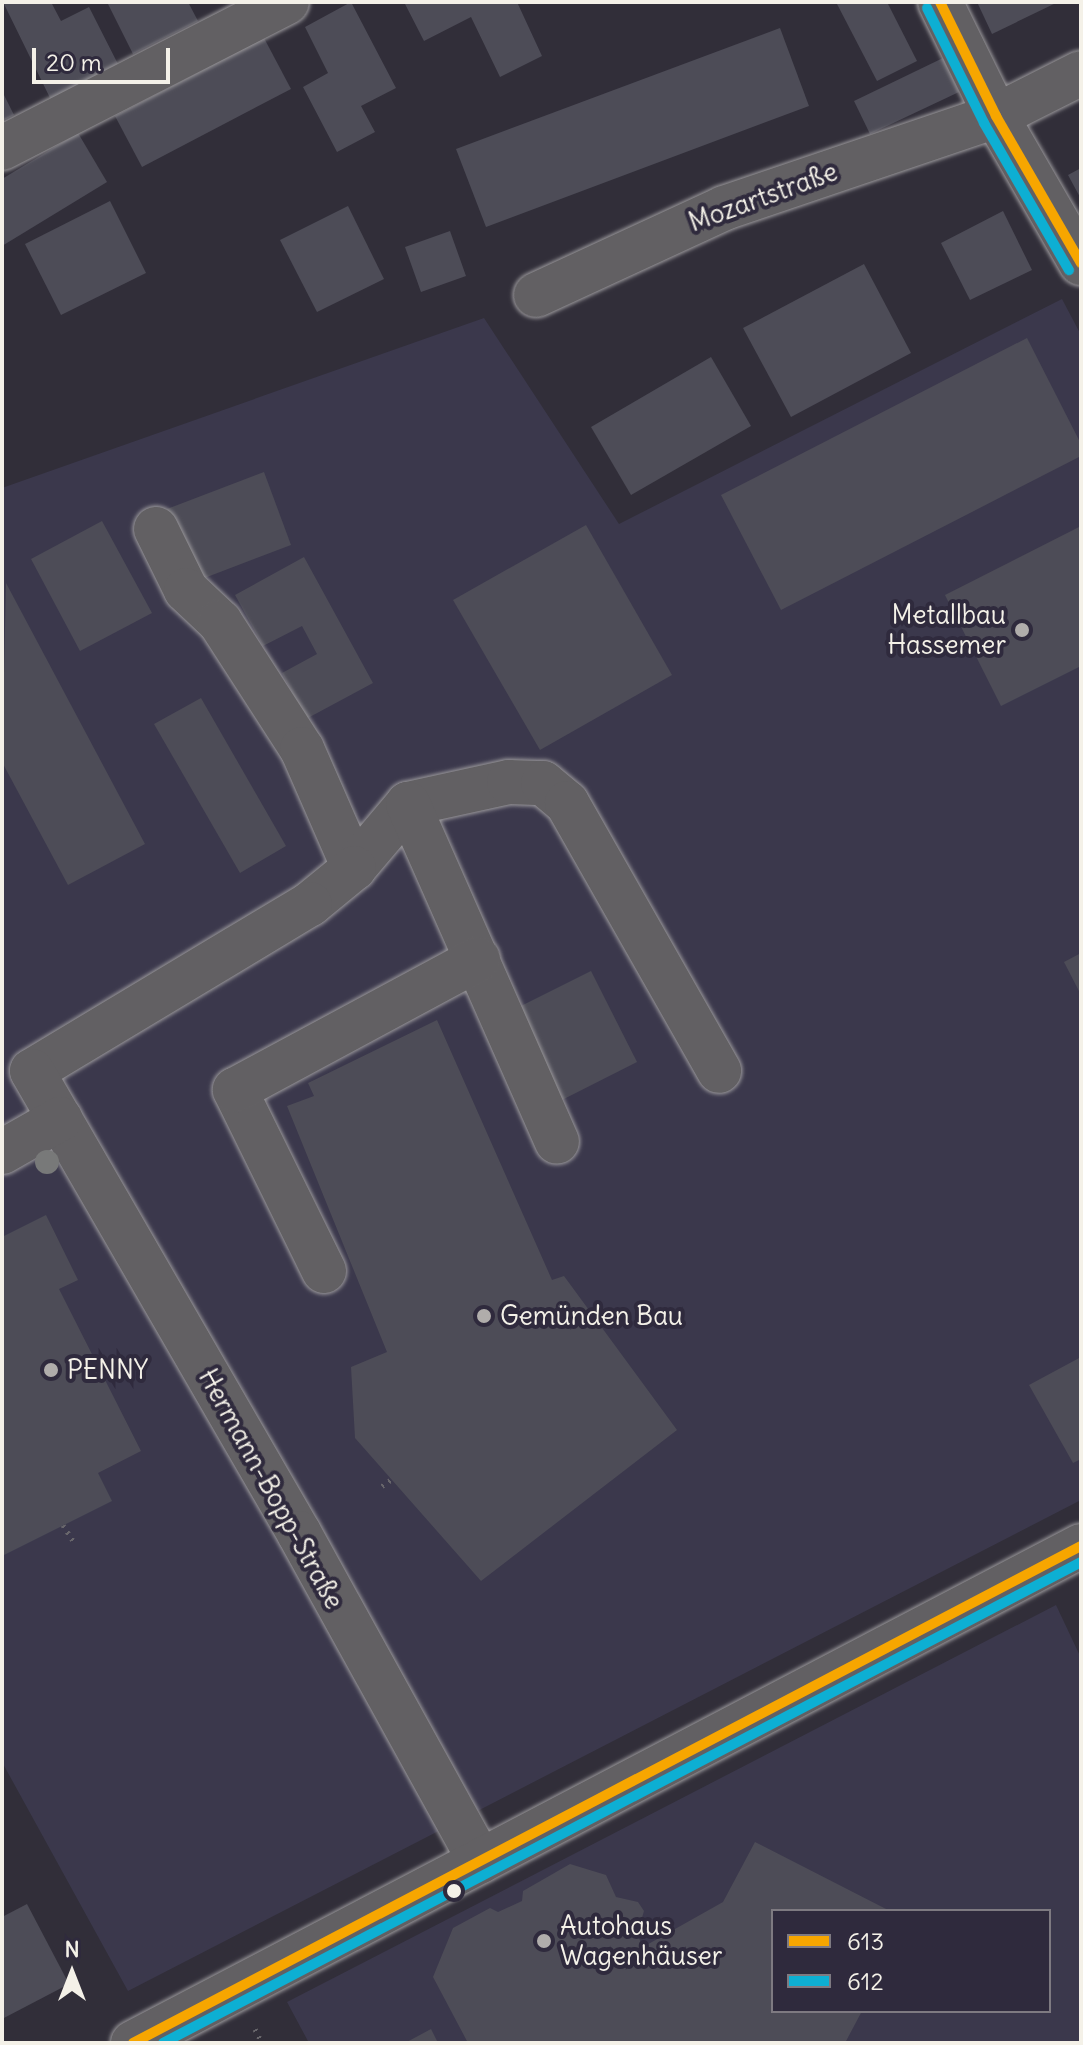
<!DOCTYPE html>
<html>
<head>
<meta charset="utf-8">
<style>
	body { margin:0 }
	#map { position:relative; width:1083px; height:2045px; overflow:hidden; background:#312e39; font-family:Delius,sans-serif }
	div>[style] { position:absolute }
	.built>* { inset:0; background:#3b384c }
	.building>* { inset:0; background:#4d4c57 }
	.path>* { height:5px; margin-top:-2.5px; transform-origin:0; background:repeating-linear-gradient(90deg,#68666b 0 2px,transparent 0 8px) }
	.roads { filter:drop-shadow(0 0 2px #9a989b) drop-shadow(0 0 2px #9a989b) }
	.minor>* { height:44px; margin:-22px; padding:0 22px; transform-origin:22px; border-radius:22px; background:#626063 }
	.bus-1>* { height:10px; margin:-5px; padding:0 5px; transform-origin:5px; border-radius:5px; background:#f7a600 }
	.bus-2>* { height:10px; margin:-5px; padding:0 5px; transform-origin:5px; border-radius:5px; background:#0dafd3 }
	.trees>* { width:24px; height:24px; margin:-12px; border-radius:50%; background:#787979 }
	.dots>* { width:22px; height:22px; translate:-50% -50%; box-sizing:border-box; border:4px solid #2f2a3d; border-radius:50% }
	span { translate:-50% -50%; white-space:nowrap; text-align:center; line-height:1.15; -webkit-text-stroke:8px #2f2a3d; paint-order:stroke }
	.street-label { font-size:26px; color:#f4f1e8 }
	.poi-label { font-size:26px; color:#f4f1e8 }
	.right { translate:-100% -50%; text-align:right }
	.left { translate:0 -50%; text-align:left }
	.frame { position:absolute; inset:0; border:4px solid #f4f1e8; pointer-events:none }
	.legend { position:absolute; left:771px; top:1909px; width:280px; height:104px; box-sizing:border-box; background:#2f2a3d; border:2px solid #7e7a81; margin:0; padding:10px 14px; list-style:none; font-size:24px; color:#f4f1e8 }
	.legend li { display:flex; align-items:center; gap:16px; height:40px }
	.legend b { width:40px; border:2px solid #7e7a81 }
	.north { position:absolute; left:32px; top:1933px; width:80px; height:80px; -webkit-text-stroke:6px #2f2a3d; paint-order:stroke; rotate:0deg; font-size:22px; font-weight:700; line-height:32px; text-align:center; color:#f4f1e8 }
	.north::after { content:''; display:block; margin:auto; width:28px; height:36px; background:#f4f1e8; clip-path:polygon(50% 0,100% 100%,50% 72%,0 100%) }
	.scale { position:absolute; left:32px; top:48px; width:138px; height:36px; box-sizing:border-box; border:4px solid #f4f1e8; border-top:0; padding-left:10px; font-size:24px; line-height:28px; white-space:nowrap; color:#f4f1e8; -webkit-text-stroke:6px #2f2a3d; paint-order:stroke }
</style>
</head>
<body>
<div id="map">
	<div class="built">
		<i style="clip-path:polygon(1062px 299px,1081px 335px,1081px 1500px,128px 1991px,2px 1762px,2px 488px,484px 318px,619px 524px)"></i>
		<i style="clip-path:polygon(evenodd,1056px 1605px,1081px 1658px,1081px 2043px,309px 2043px,287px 2002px,1056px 1605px,773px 1911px,1049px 1911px,1049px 2011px,773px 2011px,773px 1911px)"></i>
	</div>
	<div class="building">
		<i style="clip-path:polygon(3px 2px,51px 2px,61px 21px,89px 7px,120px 68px,52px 102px)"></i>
		<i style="clip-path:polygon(107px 2px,188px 2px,198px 21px,133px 54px)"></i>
		<i style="clip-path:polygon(351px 2px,396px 88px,361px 106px,375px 132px,337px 152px,303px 87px,328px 73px,305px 27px)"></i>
		<i style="clip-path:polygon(404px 2px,517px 2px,542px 56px,500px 77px,471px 17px,424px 41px)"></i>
		<i style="clip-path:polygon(841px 2px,887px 2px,917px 61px,877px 81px,837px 4px)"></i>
		<i style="clip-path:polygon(977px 2px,1058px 2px,992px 34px)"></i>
		<i style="clip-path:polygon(780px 28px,809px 106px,486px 227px,456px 149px)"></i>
		<i style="clip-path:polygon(264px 38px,291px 89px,142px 167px,115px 116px)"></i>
		<i style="clip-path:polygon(943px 58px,959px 92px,870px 134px,854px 101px)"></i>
		<i style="clip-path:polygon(2px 91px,14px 115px,2px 121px)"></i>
		<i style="clip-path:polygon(78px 133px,107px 182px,2px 246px,2px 179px)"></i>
		<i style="clip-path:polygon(1081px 168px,1081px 199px,1068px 175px)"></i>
		<i style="clip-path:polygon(110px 201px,146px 273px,61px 315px,25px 244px)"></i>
		<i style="clip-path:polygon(348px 206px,384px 279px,317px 312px,280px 240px)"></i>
		<i style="clip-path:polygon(1003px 211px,1032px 270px,970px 300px,941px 243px)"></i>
		<i style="clip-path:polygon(450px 231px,466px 276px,421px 292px,405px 247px)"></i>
		<i style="clip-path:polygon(864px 264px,911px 353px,791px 417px,743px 328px)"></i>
		<i style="clip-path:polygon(1027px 338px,1081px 444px,1081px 456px,781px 610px,721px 495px)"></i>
		<i style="clip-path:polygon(711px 357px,751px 426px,631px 495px,591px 427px)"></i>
		<i style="clip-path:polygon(264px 472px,291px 545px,194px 582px,167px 509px)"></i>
		<i style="clip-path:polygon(102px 521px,152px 613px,80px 651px,31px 559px)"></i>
		<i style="clip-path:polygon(586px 525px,672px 675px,540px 750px,453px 600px)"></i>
		<i style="clip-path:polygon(1081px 526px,1081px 666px,1001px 706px,945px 595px)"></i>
		<i style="clip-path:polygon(304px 557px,373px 683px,306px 719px,282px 673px,317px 654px,302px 626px,263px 646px,235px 595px)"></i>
		<i style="clip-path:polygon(6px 583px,145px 844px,68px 885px,2px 762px)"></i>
		<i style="clip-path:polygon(201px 698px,286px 846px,240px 873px,154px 724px)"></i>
		<i style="clip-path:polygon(1081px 953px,1081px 995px,1064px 962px)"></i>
		<i style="clip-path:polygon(591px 971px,637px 1062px,554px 1104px,507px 1013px)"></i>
		<i style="clip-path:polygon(437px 1020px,552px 1280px,564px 1276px,677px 1430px,481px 1581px,355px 1438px,351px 1367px,387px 1352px,287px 1106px,314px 1096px,308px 1083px)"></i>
		<i style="clip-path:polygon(46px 1215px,78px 1280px,59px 1289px,141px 1451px,98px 1473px,112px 1501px,2px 1556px,2px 1237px)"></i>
		<i style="clip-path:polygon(1081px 1357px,1081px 1459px,1073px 1463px,1029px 1385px)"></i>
		<i style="clip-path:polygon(755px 1842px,890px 1911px,773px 1911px,773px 2011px,862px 2011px,845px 2043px,468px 2043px,433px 1977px,453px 1928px,490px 1908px,498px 1912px,522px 1901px,523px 1891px,570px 1864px,606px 1875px,616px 1897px,638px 1902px,644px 1911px,637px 1934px,643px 1947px,723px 1902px)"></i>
		<i style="clip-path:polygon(27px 1904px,69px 1984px,2px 2019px,2px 1917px)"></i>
		<i style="clip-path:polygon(431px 2029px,438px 2043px,405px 2043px)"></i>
	</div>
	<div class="path">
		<i style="left:382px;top:1486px;width:12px;rotate:-35deg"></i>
		<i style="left:63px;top:1525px;width:20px;rotate:57deg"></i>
		<i style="left:255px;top:2029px;width:16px;rotate:63deg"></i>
	</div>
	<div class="roads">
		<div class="minor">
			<i style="left:940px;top:2px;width:127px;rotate:63.8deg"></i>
			<i style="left:996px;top:116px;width:170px;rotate:60deg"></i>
			<i style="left:2px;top:148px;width:320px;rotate:-27.1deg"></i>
			<i style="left:536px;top:295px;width:207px;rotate:-24.8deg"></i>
			<i style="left:724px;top:208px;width:287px;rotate:-18.7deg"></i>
			<i style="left:996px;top:116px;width:95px;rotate:-26.8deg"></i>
			<i style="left:156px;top:529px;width:68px;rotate:63.8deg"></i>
			<i style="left:186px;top:590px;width:47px;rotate:43.3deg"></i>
			<i style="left:220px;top:622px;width:151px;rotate:57.2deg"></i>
			<i style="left:302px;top:749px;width:130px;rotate:66.4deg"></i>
			<i style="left:408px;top:804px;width:84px;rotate:130.2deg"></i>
			<i style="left:354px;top:868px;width:57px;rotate:140.7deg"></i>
			<i style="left:310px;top:904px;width:324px;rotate:149deg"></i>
			<i style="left:32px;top:1071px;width:534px;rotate:59.98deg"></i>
			<i style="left:299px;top:1533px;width:375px;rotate:61.1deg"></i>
			<i style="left:408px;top:804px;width:103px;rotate:-12.3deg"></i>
			<i style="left:509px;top:782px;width:34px;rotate:2deg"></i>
			<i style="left:543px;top:783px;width:31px;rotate:40deg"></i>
			<i style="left:567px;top:803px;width:308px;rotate:60.4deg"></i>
			<i style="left:408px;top:804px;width:369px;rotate:66.2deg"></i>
			<i style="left:2px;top:1152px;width:67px;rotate:-29.6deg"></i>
			<i style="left:324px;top:1271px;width:202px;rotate:-116.2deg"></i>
			<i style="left:235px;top:1090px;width:276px;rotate:-28.3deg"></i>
			<i style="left:133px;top:2043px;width:1070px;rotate:-27.67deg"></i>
		</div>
	</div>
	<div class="bus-1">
		<i style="left:940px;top:2px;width:127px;rotate:63.8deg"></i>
		<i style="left:996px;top:116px;width:170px;rotate:60deg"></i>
		<i style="left:133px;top:2043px;width:1070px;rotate:-27.67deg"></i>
	</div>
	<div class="bus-2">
		<i style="left:927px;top:8px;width:128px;rotate:63.6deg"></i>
		<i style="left:984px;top:123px;width:170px;rotate:60deg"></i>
		<i style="left:163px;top:2043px;width:1036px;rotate:-27.65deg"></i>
	</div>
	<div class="trees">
		<i style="left:47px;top:1162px"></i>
	</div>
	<div class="dots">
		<i style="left:1022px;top:630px;background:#b0adab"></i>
		<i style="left:484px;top:1316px;background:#b0adab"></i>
		<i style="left:51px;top:1370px;background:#b0adab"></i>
		<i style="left:454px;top:1891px;background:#f4f1e8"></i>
		<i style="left:544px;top:1941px;background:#b0adab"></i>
	</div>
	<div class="street-label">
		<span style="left:763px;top:197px;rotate:-20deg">Mozartstraße</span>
		<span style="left:271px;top:1489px;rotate:61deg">Hermann-Bopp-Straße</span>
	</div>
	<div class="poi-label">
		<span class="right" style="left:1006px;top:630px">Metallbau<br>Hassemer</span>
		<span class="left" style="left:500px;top:1316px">Gemünden Bau</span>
		<span class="left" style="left:67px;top:1370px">PENNY</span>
		<span class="left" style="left:560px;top:1941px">Autohaus<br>Wagenhäuser</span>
	</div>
	<div class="frame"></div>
	<ul class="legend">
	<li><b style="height:10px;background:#f7a600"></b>613</li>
	<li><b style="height:10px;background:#0dafd3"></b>612</li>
	</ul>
	<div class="north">N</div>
	<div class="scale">20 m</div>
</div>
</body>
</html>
